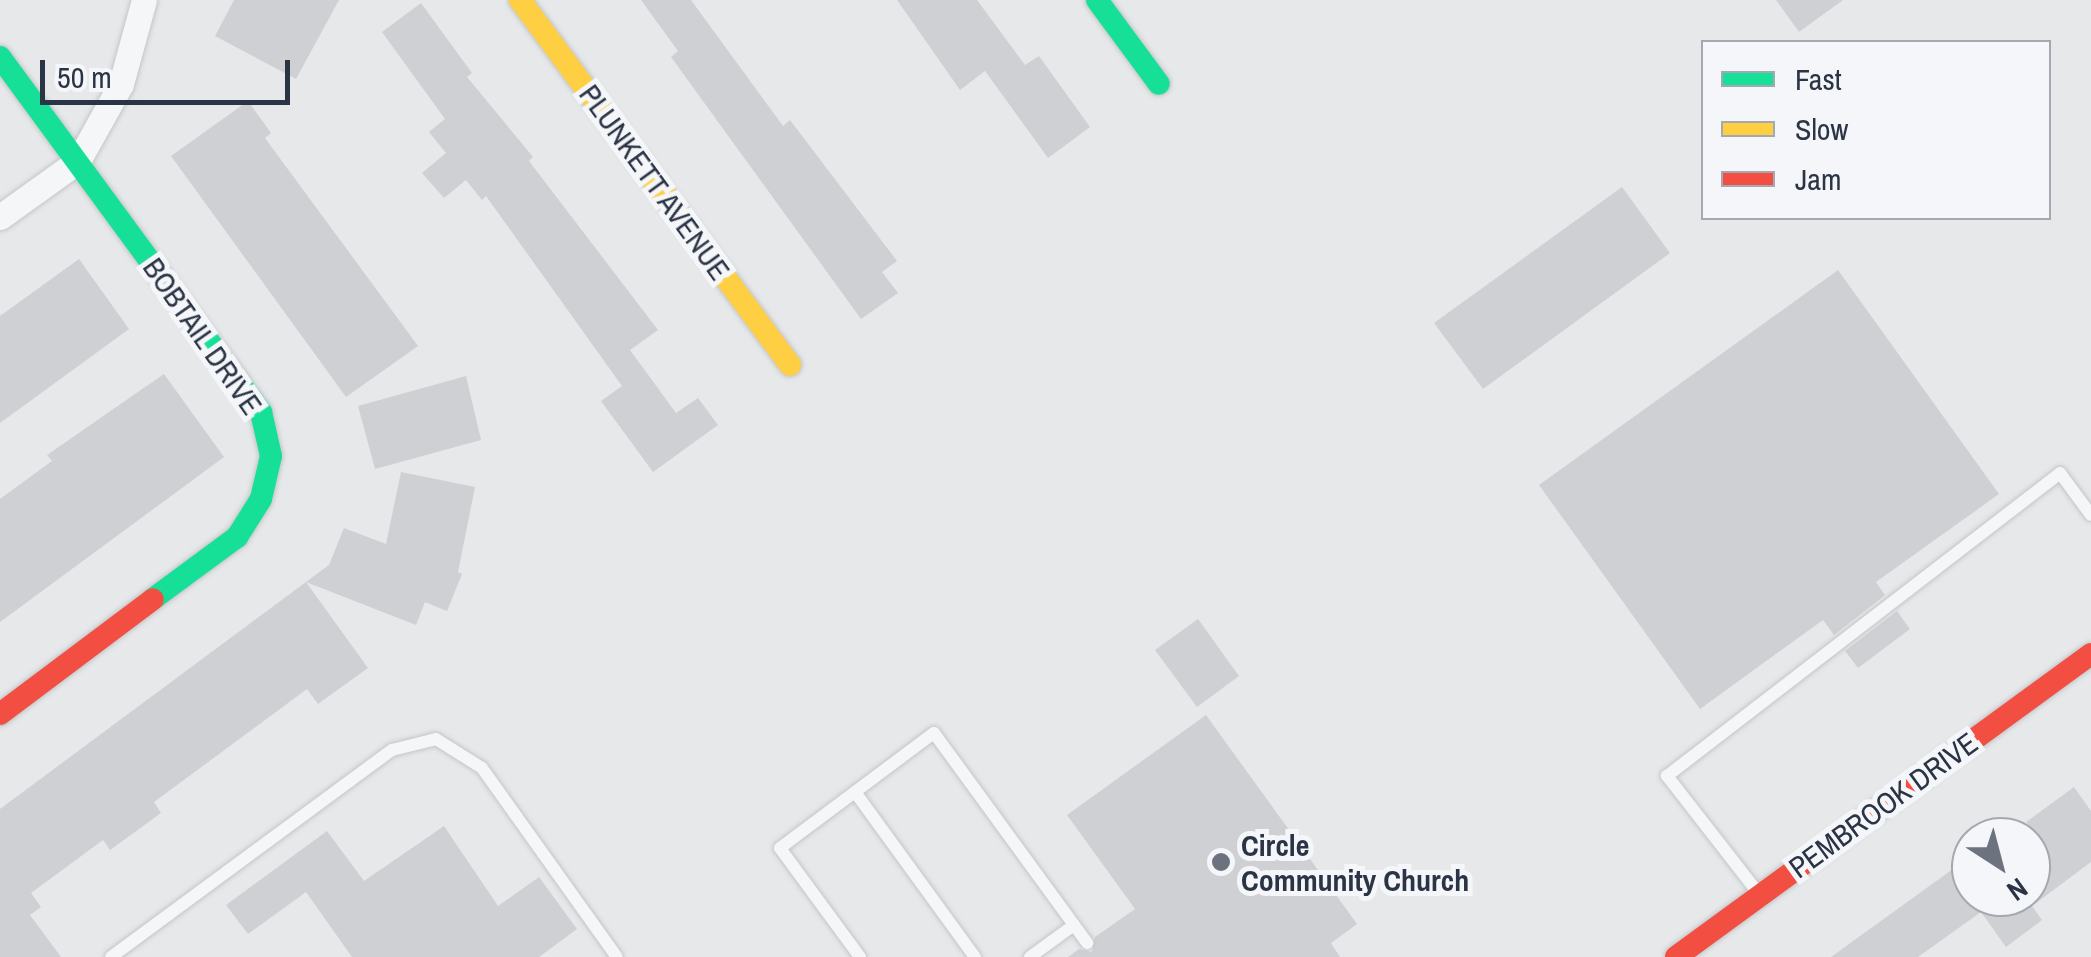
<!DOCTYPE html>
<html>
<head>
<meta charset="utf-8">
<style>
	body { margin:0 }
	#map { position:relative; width:2091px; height:957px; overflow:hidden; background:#e6e8ea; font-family:"Archivo Narrow",sans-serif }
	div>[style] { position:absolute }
	.building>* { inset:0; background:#ced0d3 }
	.roads { filter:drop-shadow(0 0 2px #c4c6c8) drop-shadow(0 0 2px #c4c6c8) }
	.lane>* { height:12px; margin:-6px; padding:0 6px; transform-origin:6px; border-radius:6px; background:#f5f6f7 }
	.street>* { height:25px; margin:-12.5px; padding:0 12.5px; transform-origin:12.5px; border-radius:12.5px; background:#f5f6f7 }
	.fast>* { height:22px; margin:-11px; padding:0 11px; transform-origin:11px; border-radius:11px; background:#16e098 }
	.slow>* { height:22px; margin:-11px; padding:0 11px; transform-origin:11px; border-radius:11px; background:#ffcf43 }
	.jam>* { height:22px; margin:-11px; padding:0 11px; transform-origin:11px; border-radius:11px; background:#f24e42 }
	.dots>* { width:28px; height:28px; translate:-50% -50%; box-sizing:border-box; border:5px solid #f4f6f9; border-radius:50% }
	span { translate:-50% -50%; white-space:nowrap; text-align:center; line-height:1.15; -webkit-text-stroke:10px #f4f6f9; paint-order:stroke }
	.street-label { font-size:30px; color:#2b3445 }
	.poi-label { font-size:30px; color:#2b3445; font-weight:700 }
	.left { translate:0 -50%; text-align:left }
	.legend { position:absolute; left:1701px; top:40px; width:350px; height:180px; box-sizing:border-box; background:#f4f6f9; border:2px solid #a4a8b1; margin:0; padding:12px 18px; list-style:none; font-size:30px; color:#2b3445 }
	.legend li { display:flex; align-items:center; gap:20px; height:50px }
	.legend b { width:50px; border:2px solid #a4a8b1 }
	.north { position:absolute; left:1951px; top:817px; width:100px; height:100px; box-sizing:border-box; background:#f4f6f9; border:2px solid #a4a8b1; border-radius:50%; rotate:144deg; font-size:28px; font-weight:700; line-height:40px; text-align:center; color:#2b3445 }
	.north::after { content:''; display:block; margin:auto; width:35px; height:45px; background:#6c737f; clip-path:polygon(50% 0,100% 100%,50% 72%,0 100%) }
	.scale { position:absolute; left:40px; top:60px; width:250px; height:45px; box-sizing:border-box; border:5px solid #2b3445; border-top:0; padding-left:12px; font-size:30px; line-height:35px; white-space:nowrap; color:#2b3445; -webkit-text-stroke:8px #f4f6f9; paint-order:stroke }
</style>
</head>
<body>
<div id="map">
	<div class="building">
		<i style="clip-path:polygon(234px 0,339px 0,296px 79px,215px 36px)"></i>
		<i style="clip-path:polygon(641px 0,691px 0,783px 126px,790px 120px,897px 261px,882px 272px,898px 293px,861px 319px,671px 57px,678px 51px)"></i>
		<i style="clip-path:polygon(897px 0,977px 0,1025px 65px,1039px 56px,1090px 127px,1048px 158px,985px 71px,960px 90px)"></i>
		<i style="clip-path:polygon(1776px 0,1843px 0,1799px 32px)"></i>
		<i style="clip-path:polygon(421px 3px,472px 73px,467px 77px,533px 157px,529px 161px,658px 330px,630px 350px,676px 413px,698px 398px,718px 425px,653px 472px,601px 401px,622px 386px,486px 196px,482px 200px,466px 180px,444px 198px,422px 173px,446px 153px,429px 132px,445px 119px,382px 32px)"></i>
		<i style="clip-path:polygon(248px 101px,271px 133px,265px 138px,418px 346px,346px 397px,171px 156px)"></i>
		<i style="clip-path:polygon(1622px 187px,1670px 253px,1483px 389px,1434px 323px)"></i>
		<i style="clip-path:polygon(79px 259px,129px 329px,0 423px,0 316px)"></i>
		<i style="clip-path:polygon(1838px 270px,1999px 494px,1876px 582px,1885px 595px,1834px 635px,1823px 620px,1700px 709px,1539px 485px)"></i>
		<i style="clip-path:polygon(164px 374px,224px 457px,0 622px,0 499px,52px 461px,47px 455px)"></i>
		<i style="clip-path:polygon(466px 376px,481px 440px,375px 469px,358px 406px)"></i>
		<i style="clip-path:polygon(401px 472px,475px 487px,458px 572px,462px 574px,447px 611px,425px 602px,416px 625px,306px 582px,329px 565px,344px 528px,386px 544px)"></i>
		<i style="clip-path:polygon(306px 582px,368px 668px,318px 704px,307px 689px,154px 802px,161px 813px,110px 850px,103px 840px,31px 893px,41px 907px,30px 915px,61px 957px,0 957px,0 809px)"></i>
		<i style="clip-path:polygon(1897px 611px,1910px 629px,1858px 668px,1845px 651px)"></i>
		<i style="clip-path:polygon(1198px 619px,1239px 676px,1197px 707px,1155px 650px)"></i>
		<i style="clip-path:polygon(1206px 715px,1357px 924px,1331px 943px,1340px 957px,1068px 957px,1079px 949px,1092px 952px,1095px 937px,1135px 909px,1067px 815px)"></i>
		<i style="clip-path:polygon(2074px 787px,2091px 811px,2091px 862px,2032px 906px,2042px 920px,2006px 947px,1981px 912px,1918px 957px,1831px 957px,1971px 856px,1971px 897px,2025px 897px,2031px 905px,2031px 829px,2026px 822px)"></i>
		<i style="clip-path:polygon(444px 826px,498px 906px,539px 877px,577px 929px,539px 957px,352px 957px,306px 892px,248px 934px,226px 905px,327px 831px,364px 881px)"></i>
	</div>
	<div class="roads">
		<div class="lane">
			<i style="left:855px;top:792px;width:204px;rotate:54deg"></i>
			<i style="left:1759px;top:894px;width:150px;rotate:-127.9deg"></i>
			<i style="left:1667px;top:776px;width:496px;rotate:-37.6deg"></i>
			<i style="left:2060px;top:473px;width:52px;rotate:53.6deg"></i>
			<i style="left:111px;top:957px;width:349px;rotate:-36.4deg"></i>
			<i style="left:392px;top:750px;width:45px;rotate:-14deg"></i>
			<i style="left:436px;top:739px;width:54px;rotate:32.2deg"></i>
			<i style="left:482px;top:768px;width:232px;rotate:54.5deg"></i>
			<i style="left:860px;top:957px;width:135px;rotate:-126.3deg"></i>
			<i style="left:780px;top:848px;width:192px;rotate:-36.8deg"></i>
			<i style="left:934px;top:733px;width:260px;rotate:53.9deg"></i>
			<i style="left:1030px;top:957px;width:54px;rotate:-36deg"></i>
		</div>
		<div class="street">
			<i style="left:0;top:217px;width:96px;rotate:-35.7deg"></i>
			<i style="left:78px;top:161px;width:88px;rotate:-60.8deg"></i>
			<i style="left:121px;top:84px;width:87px;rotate:-74.7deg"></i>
		</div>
		<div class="fast">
			<i style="left:1097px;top:0;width:104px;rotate:53.6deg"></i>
			<i style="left:0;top:57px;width:441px;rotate:53.7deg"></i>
			<i style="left:261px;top:412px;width:45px;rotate:77.2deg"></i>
			<i style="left:271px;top:456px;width:44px;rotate:103.1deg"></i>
			<i style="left:261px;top:499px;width:45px;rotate:122.3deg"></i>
			<i style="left:237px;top:537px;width:104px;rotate:143.6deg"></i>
		</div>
		<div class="slow">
			<i style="left:520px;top:0;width:454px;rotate:53.5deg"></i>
		</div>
		<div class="jam">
			<i style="left:0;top:714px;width:191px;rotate:-36.9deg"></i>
			<i style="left:1676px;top:957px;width:514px;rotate:-36.13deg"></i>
		</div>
	</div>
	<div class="dots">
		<i style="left:1221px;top:862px;background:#6c737f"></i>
	</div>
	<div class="street-label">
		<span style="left:655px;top:182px;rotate:54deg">PLUNKETT AVENUE</span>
		<span style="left:203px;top:336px;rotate:55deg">BOBTAIL DRIVE</span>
		<span style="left:1883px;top:805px;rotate:-36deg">PEMBROOK DRIVE</span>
	</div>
	<div class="poi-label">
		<span class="left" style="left:1241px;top:862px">Circle<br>Community Church</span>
	</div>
	<ul class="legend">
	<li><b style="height:12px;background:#16e098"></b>Fast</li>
	<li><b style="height:12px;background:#ffcf43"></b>Slow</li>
	<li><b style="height:12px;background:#f24e42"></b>Jam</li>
	</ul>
	<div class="north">N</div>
	<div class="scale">50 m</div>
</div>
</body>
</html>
